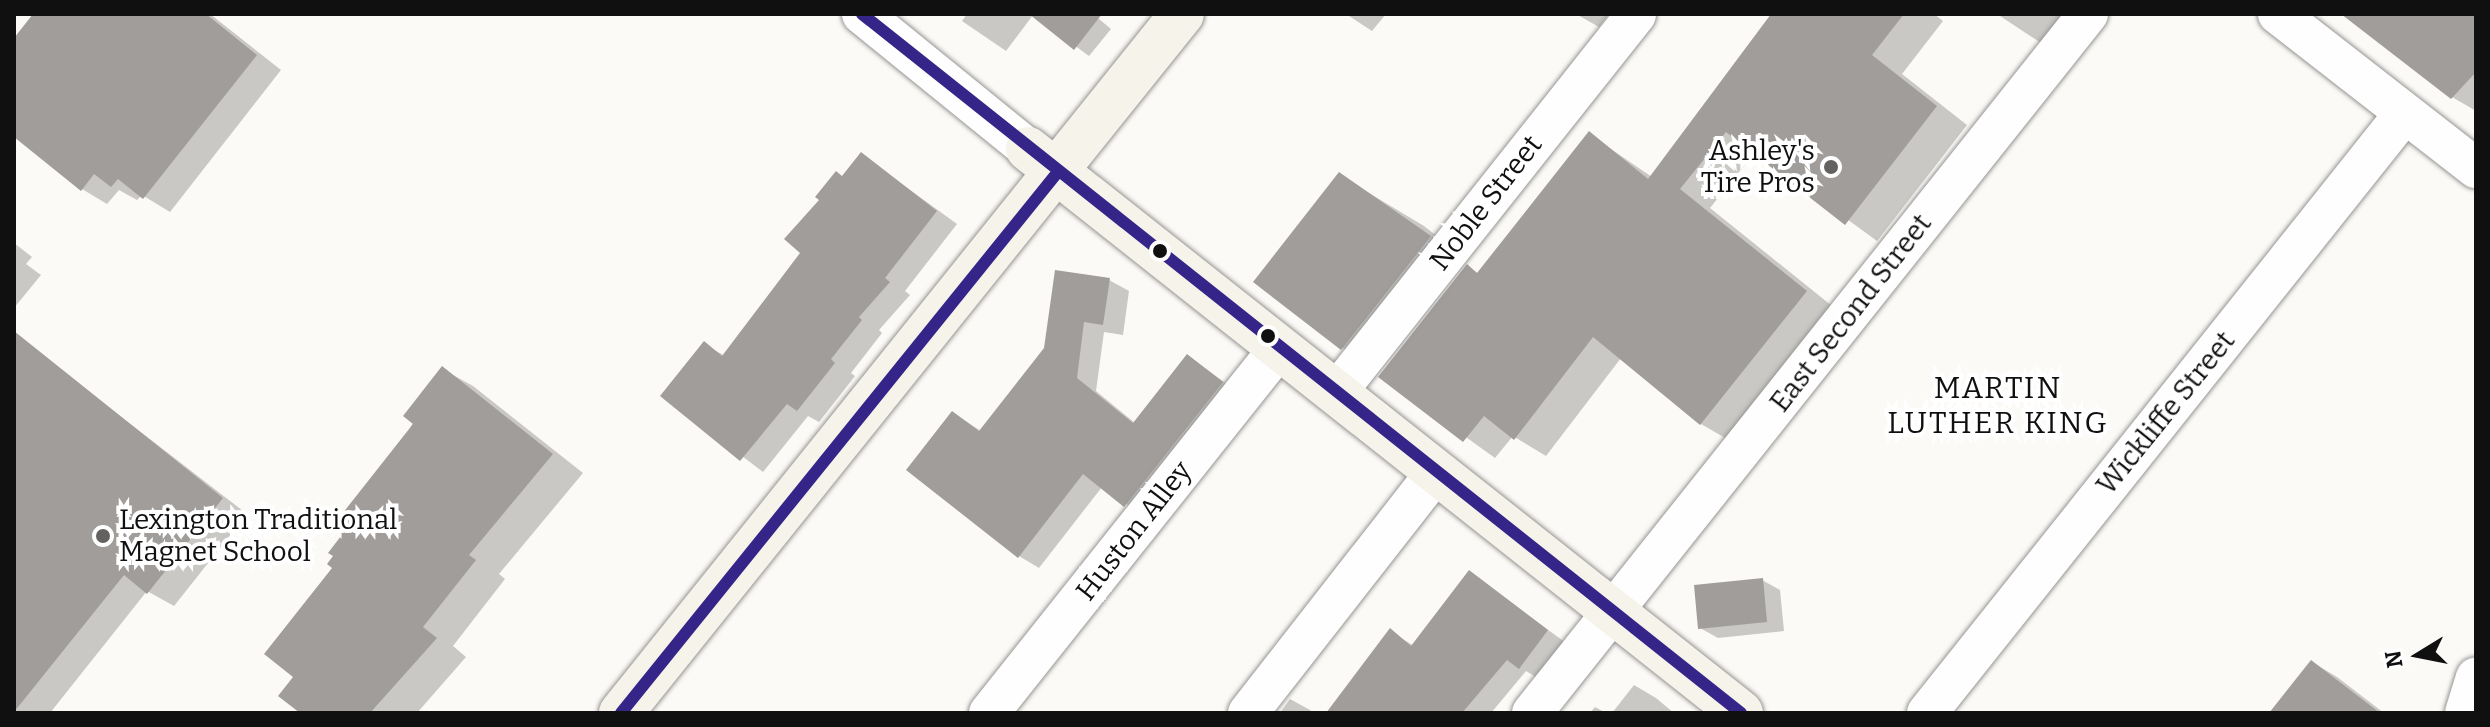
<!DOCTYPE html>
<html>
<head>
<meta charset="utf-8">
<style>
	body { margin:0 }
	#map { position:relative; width:2490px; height:727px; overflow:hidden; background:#fcfaf6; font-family:Bitter,serif }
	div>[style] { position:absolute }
	.shadow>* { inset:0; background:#0003 }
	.building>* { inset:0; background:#a09d9b }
	.roads { filter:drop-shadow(0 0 2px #969594) drop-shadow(0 0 2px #969594) }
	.street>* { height:40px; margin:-20px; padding:0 20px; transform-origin:20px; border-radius:20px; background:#fffefe }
	.secondary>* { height:44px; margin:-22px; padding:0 22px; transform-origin:22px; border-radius:22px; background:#f6f3eb }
	.bus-1>* { height:12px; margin:-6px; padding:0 6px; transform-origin:6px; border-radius:6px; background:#362589 }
	.dots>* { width:22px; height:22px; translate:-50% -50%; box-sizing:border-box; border:4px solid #fff; border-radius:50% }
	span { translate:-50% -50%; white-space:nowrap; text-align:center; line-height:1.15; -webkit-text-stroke:8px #fff; paint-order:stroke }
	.poi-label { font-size:28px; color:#101010 }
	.right { translate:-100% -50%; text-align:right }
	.left { translate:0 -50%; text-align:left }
	.street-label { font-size:28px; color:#101010 }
	.neighbourhood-label { font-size:30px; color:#101010; letter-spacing:2px }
	.frame { position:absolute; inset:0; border:16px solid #101010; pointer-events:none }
	.north { position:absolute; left:2378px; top:615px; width:80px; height:80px; -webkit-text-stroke:6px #fff; paint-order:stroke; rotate:260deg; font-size:22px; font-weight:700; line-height:32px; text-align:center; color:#101010 }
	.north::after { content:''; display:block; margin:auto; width:28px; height:36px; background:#101010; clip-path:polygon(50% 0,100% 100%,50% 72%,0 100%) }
</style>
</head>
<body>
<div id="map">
	<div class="shadow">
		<i style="clip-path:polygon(36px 14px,210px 14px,281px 70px,170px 212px,142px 195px,137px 200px,119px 190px,107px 204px,82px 189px,14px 112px,14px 41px)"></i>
		<i style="clip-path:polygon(967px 14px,1093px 14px,1111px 29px,1089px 56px,1033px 15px,1006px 51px,962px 21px)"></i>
		<i style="clip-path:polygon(1346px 14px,1386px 14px,1372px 31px)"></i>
		<i style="clip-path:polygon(1576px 14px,1609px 14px,1599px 27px)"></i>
		<i style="clip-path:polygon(1775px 14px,1934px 14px,1943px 21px,1902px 74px,1967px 125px,1877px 241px,1755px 152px,1710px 208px,1837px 310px,1732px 442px,1701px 424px,1621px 358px,1546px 456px,1513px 436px,1495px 458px,1381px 376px,1468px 267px,1479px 274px,1589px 134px,1652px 177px)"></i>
		<i style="clip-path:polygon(1997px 14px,2065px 14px,2041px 43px)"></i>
		<i style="clip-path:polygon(2368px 14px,2476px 14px,2476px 111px,2452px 97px)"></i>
		<i style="clip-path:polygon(862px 155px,957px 224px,905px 291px,910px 295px,879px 330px,882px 333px,851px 373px,855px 376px,819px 422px,808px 416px,763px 472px,663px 396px,704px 344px,725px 356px,803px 253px)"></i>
		<i style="clip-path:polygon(1339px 175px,1424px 226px,1461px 255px,1372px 366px,1342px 348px)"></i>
		<i style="clip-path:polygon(14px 243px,32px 257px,26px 264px,41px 275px,14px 308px)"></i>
		<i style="clip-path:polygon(1109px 280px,1129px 291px,1123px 335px,1104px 332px,1096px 391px,1135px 423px,1188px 356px,1241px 394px,1144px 516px,1102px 487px,1039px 568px,1019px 556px,953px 413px,981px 431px)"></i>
		<i style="clip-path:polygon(23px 341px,247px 514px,174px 606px,147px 591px,50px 713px,14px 713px,14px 353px)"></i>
		<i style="clip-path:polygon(442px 369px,473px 386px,583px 473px,499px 574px,505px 579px,453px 646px,466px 657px,417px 713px,304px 713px,296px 676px,335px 568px)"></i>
		<i style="clip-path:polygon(1469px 572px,1566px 643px,1539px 679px,1526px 671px,1491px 713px,1328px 713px,1390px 631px,1414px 646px)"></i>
		<i style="clip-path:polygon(1762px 580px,1780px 590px,1784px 631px,1718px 638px,1700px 628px)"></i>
		<i style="clip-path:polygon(2312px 662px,2337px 677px,2384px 713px,2271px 713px)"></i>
		<i style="clip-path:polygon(1634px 685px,1656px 698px,1674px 713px,1612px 713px)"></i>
		<i style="clip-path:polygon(1290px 699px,1310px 710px,1313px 713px,1280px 713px)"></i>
		<i style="clip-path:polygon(1595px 707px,1606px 713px,1590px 713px)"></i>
	</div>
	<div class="building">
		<i style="clip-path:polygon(33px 14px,206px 14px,257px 55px,143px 199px,118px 179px,111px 187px,94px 174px,81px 191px,14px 137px,14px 38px)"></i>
		<i style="clip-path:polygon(1029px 14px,1102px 14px,1074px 50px)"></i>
		<i style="clip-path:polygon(1771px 14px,1904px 14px,1872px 55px,1937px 106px,1845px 225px,1726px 132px,1680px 189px,1807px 291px,1700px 425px,1593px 337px,1514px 440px,1484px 416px,1463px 442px,1378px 377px,1467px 264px,1477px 273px,1589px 131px,1648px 179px)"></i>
		<i style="clip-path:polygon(2341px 14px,2476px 14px,2476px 72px,2451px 99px)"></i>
		<i style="clip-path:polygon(861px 152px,937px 211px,885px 278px,890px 282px,859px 317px,862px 320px,831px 359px,835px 363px,797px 411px,787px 404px,740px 461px,660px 396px,704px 341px,722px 356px,800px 253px,784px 239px,819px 200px,815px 197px,836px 171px,842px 176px)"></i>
		<i style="clip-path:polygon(1339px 172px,1431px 236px,1341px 350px,1253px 282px)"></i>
		<i style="clip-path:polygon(1055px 270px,1110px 278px,1103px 325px,1084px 322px,1077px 378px,1133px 423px,1187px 354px,1223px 382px,1124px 507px,1083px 474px,1018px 558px,906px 470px,952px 411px,979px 431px,1044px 348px)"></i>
		<i style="clip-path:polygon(14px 331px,223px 498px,147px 594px,124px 575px,14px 712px)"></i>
		<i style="clip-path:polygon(442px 366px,553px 454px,469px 555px,476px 560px,423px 627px,437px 638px,370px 713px,300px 713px,278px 696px,293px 677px,264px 654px,332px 568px,327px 564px,333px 556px,328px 553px,341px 536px,331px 528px,413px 424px,403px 416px)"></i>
		<i style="clip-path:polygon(1469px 570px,1548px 630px,1519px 669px,1507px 660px,1462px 713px,1326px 713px,1390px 628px,1411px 646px)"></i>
		<i style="clip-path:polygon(1763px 578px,1767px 622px,1698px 629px,1694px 585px)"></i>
		<i style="clip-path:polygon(2311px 660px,2380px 713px,2269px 713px)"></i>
	</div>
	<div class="roads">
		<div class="street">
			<i style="left:862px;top:14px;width:214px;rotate:39.1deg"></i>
			<i style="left:2278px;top:14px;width:251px;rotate:37.9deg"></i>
			<i style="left:1336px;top:393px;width:483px;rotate:-51.6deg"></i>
			<i style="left:989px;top:713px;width:466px;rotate:-51.5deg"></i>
			<i style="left:1248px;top:713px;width:306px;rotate:-52deg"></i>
			<i style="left:1532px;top:713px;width:893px;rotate:-51.5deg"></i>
			<i style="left:1927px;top:713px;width:767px;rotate:-51.46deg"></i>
			<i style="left:2465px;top:713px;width:37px;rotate:-73deg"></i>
		</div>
		<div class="secondary">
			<i style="left:1028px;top:149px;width:909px;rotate:38.34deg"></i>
			<i style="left:621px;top:713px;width:896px;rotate:-51.25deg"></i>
		</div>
	</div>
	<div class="bus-1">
		<i style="left:862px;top:14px;width:1123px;rotate:38.49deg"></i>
		<i style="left:621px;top:713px;width:694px;rotate:-51.08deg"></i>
	</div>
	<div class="dots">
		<i style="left:1831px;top:167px;background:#636260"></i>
		<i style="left:1160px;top:251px;background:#101010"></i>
		<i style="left:1268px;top:336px;background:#101010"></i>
		<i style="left:103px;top:536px;background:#636260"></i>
	</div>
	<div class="poi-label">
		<span class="right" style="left:1815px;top:167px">Ashley's<br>Tire Pros</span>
		<span class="left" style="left:119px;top:536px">Lexington Traditional<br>Magnet School</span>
	</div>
	<div class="street-label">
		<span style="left:1486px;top:203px;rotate:-52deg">Noble Street</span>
		<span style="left:1851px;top:313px;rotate:-52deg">East Second Street</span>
		<span style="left:2166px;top:413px;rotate:-51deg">Wickliffe Street</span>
		<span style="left:1134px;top:531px;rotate:-52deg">Huston Alley</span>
	</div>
	<div class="neighbourhood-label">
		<span style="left:1998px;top:405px">MARTIN<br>LUTHER KING</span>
	</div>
	<div class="frame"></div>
	<div class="north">N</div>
</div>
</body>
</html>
